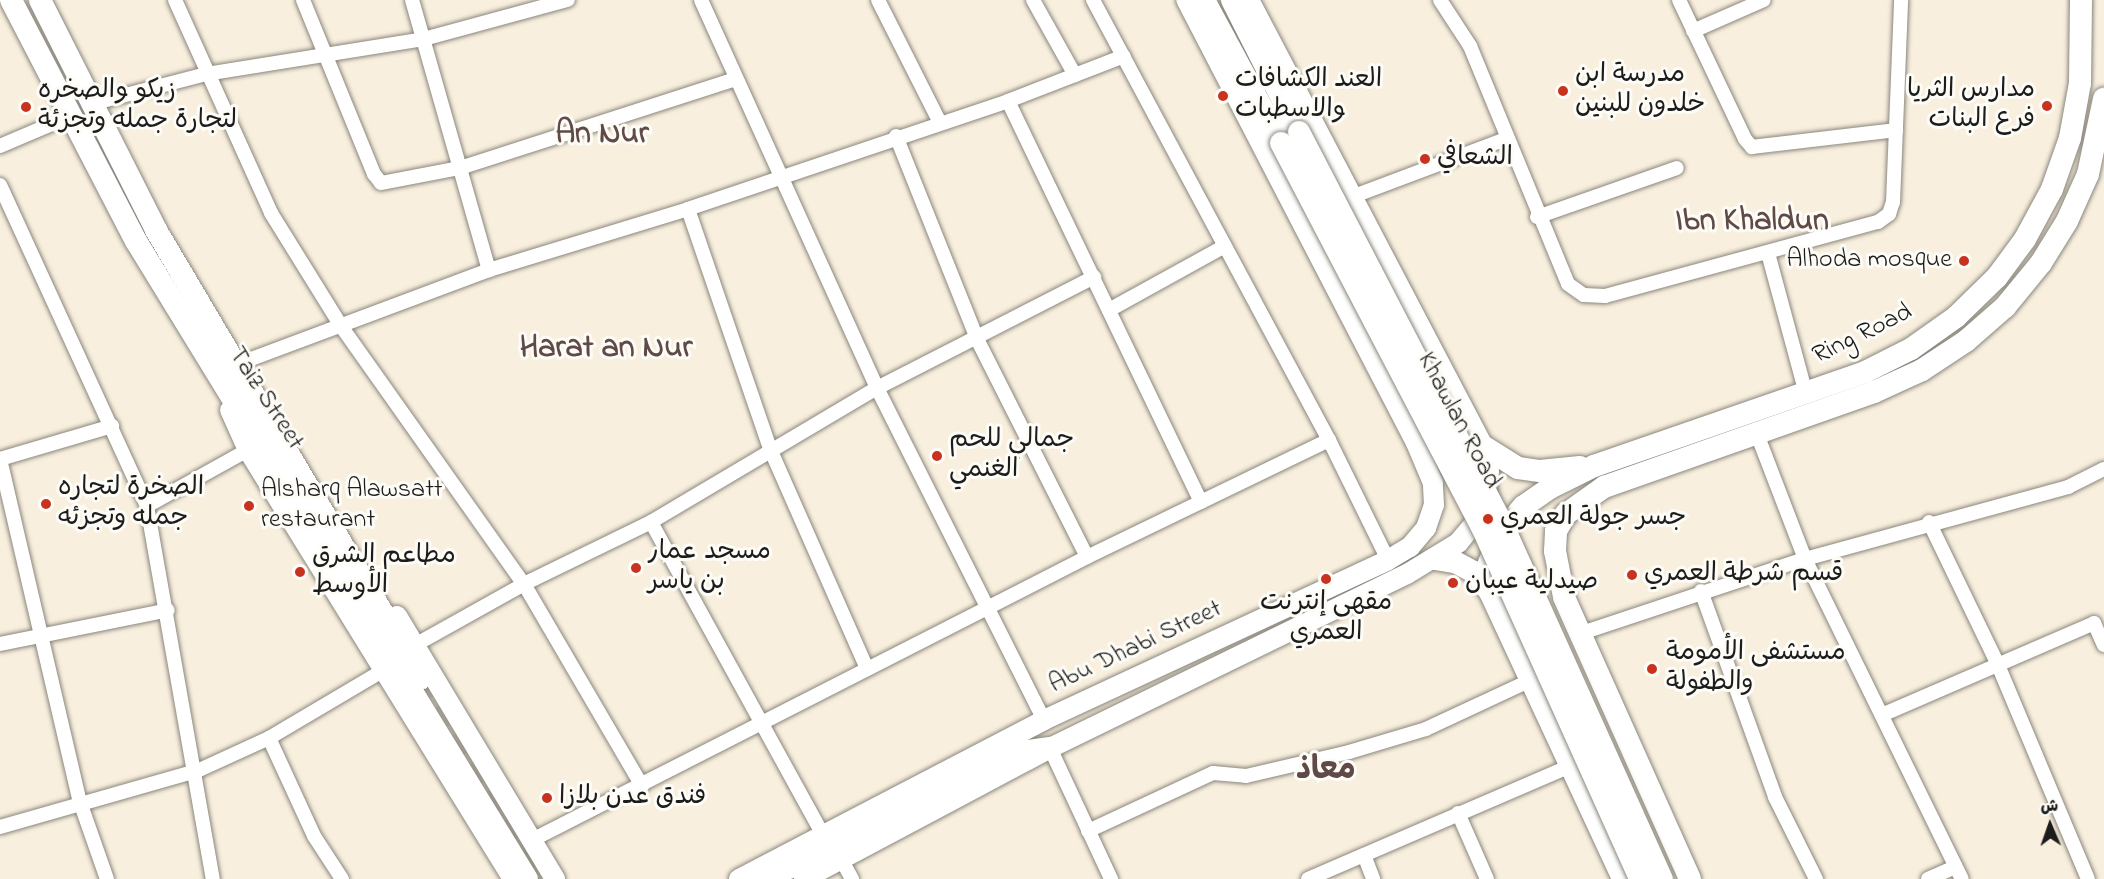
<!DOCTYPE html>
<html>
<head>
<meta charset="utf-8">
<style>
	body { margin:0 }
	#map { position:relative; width:2104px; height:879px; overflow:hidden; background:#f8efde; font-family:"Indie Flower","Playpen Sans Arabic",sans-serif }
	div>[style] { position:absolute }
	.primary-tunnel>* { height:22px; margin-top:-11px; transform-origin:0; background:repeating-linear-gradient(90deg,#d7cfc1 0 22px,transparent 0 33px) }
	.roads { filter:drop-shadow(0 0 2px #8a867d) drop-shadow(0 0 2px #8a867d) }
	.minor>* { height:14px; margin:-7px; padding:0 7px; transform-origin:7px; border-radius:7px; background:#fff }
	.secondary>* { height:20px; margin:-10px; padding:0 10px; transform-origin:10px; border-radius:10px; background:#fff }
	.primary>* { height:22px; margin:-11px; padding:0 11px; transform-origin:11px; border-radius:11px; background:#fff }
	.bridges { filter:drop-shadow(0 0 2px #8a867d) drop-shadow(0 0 2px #8a867d) }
	.primary-bridge>* { height:22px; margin:-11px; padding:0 11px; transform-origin:11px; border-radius:11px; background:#fff }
	.dots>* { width:16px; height:16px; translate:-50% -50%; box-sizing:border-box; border:3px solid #fdfcf7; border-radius:50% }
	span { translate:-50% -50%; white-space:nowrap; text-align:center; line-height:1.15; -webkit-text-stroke:6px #fdfcf7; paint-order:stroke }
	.poi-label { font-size:26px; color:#1c1c1c }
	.left { translate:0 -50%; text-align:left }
	.right { translate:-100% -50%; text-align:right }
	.street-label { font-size:26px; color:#1c1c1c }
	.district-label { font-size:32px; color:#604a47; font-weight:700 }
	.north { position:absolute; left:2020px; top:795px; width:60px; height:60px; -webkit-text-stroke:4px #fdfcf7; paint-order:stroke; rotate:358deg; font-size:16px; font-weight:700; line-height:24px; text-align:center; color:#1c1c1c }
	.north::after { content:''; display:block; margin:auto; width:21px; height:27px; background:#1c1c1c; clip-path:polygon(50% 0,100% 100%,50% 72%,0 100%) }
</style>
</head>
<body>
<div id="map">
	<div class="primary-tunnel">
		<i style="left:421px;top:678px;width:234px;rotate:59.2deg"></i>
	</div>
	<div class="roads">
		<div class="minor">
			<i style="left:175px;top:0;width:234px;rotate:65.7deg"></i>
			<i style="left:271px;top:213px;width:133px;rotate:58.2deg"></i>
			<i style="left:341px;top:326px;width:316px;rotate:54.7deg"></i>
			<i style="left:524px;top:584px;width:234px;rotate:59.7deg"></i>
			<i style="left:303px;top:0;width:188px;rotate:67.8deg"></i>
			<i style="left:374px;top:174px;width:11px;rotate:52deg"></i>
			<i style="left:381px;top:183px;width:80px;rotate:-10.8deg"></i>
			<i style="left:460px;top:168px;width:290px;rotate:-17.9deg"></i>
			<i style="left:412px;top:0;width:281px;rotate:74.1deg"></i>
			<i style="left:701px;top:0;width:426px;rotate:65.6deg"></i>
			<i style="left:877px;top:388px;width:372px;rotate:63.3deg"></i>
			<i style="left:878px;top:0;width:136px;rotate:63.2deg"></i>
			<i style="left:1033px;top:0;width:86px;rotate:60.8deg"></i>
			<i style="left:1093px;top:0;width:499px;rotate:61.8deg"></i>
			<i style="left:1329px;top:440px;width:134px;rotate:63.8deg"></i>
			<i style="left:1440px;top:0;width:55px;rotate:56.9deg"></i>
			<i style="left:1470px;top:46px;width:257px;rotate:67.6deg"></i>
			<i style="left:1568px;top:284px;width:19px;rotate:35deg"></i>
			<i style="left:1584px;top:295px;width:21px;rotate:3deg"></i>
			<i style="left:1605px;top:296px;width:283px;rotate:-15.2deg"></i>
			<i style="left:1878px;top:222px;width:14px;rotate:-36deg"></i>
			<i style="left:1889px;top:214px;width:13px;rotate:-72deg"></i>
			<i style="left:1893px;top:202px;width:202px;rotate:-87.7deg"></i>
			<i style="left:1679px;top:0;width:154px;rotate:64.6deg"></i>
			<i style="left:1745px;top:139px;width:11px;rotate:49deg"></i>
			<i style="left:1752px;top:147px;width:145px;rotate:-6.7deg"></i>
			<i style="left:1693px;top:31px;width:77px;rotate:-23.6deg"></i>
			<i style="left:1008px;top:101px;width:445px;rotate:64.3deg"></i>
			<i style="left:91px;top:104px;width:119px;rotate:-14.6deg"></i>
			<i style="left:206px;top:74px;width:221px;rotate:-9.1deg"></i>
			<i style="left:424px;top:39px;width:149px;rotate:-15.2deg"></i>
			<i style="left:896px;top:136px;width:219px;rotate:68.2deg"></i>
			<i style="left:977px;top:339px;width:244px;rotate:63.2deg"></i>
			<i style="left:0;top:146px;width:74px;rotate:-23.1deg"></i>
			<i style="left:0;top:185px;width:353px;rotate:65.4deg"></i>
			<i style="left:147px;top:506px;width:379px;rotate:80deg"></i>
			<i style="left:1354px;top:196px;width:162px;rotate:-20.6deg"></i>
			<i style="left:688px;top:209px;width:256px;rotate:71.1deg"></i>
			<i style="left:771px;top:451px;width:238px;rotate:66.2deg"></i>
			<i style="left:1537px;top:217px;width:148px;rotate:-19.3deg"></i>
			<i style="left:1768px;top:253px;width:146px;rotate:74.9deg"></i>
			<i style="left:1109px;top:310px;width:132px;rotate:-28.9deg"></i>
			<i style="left:235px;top:365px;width:271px;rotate:-20.5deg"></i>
			<i style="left:489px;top:270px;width:208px;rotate:-17deg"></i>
			<i style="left:688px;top:209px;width:338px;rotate:-18.6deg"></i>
			<i style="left:1008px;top:101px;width:124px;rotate:-21.2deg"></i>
			<i style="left:1757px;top:434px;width:134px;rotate:69deg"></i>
			<i style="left:1805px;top:559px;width:356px;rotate:63.9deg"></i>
			<i style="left:0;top:459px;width:352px;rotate:76.9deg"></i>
			<i style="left:80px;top:802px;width:82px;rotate:70.7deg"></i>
			<i style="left:0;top:459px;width:117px;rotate:-16.4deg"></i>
			<i style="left:147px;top:506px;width:115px;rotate:-29deg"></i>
			<i style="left:651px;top:522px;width:357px;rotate:61.2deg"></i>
			<i style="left:1929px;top:522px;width:159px;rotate:64.2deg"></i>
			<i style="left:1998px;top:665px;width:232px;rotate:67.2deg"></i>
			<i style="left:1701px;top:591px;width:219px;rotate:70.2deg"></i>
			<i style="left:1775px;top:797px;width:92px;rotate:63.4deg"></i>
			<i style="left:1579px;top:634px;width:238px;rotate:-18.4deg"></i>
			<i style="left:1805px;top:559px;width:273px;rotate:-15.3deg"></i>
			<i style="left:2068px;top:487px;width:40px;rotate:-26.6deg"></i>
			<i style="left:0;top:644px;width:171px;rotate:-11.4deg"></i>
			<i style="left:415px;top:645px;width:125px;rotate:-29.2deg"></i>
			<i style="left:524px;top:584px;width:141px;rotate:-26deg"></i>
			<i style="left:651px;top:522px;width:263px;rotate:-30.7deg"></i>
			<i style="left:877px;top:388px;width:244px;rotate:-27.1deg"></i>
			<i style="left:1884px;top:714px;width:229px;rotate:-23.4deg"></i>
			<i style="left:2094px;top:623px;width:24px;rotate:66deg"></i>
			<i style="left:269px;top:738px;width:108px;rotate:65.3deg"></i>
			<i style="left:314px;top:836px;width:51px;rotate:56.9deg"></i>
			<i style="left:1050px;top:748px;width:145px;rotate:65deg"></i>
			<i style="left:1458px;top:813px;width:72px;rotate:66.3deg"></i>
			<i style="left:0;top:827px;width:205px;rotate:-15.9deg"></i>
			<i style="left:197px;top:771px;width:79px;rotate:-24.6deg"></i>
			<i style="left:269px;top:738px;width:134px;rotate:-30.6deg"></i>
			<i style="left:1088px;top:831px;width:138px;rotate:-24.9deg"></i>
			<i style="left:1213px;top:773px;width:33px;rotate:5deg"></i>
			<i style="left:1246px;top:776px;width:106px;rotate:-13.1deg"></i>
			<i style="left:1349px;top:752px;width:80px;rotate:-16.6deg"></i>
			<i style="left:1426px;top:729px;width:116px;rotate:-25deg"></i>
			<i style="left:532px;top:840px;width:623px;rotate:-27.02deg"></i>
			<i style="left:1087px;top:557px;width:269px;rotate:-25.8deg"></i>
			<i style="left:1364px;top:855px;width:26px;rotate:69deg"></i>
			<i style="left:841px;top:859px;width:23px;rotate:61deg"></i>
			<i style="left:1308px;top:879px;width:285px;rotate:-23.3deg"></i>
			<i style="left:1928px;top:879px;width:30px;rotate:-24deg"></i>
		</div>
		<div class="secondary">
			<i style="left:230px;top:410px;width:44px;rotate:65.8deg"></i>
			<i style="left:248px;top:450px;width:504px;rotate:58.3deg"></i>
			<i style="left:397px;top:616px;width:307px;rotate:59deg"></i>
			<i style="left:739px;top:879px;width:344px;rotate:-27.5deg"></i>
			<i style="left:1044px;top:720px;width:379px;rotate:-24.9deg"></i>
			<i style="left:1388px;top:560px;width:26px;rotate:-31deg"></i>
			<i style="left:1410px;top:547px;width:25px;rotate:-50deg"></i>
			<i style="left:1426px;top:528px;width:24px;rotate:-71deg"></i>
			<i style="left:1434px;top:505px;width:22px;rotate:-93deg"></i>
			<i style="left:1433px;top:483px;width:43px;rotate:-113deg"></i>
			<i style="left:1416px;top:443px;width:499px;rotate:-117.4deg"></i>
			<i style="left:804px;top:879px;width:279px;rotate:-28deg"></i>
			<i style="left:1050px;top:748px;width:397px;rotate:-26deg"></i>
			<i style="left:1407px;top:574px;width:60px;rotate:-31.3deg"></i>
			<i style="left:1458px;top:543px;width:26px;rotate:-50deg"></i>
			<i style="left:1475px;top:523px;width:27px;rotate:-66deg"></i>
			<i style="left:1486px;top:498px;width:27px;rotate:-84deg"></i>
			<i style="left:1489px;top:471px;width:26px;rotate:-103deg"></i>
			<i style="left:1483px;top:446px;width:504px;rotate:-117.68deg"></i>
		</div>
		<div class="primary">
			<i style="left:11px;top:0;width:271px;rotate:62.6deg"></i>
			<i style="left:136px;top:241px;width:748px;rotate:58.5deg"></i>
			<i style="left:40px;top:0;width:258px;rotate:63.2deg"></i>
			<i style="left:156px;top:230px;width:521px;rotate:59.39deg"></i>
			<i style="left:1204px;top:0;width:162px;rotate:61.7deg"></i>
			<i style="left:1232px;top:0;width:148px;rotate:63.1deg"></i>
			<i style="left:1483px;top:446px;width:41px;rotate:32.2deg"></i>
			<i style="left:1518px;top:468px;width:22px;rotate:8deg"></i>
			<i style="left:1540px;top:471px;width:40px;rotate:-5.7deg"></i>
			<i style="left:1435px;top:559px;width:20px;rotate:9deg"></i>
			<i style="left:1455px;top:562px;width:21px;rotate:28deg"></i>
			<i style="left:1474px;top:572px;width:26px;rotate:51deg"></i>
			<i style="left:1490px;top:592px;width:316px;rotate:65.1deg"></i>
			<i style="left:1490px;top:592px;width:29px;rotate:-92deg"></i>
			<i style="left:1489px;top:563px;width:32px;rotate:-68deg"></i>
			<i style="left:1501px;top:533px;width:35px;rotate:-50deg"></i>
			<i style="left:1524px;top:506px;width:32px;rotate:-35deg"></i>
			<i style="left:1550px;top:488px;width:49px;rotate:-26.6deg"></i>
			<i style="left:1594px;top:466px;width:287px;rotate:-19.1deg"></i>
			<i style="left:1865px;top:372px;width:51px;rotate:-26.6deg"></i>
			<i style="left:1911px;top:349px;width:55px;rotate:-35.4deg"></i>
			<i style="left:1956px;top:317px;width:57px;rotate:-44.3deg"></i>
			<i style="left:1997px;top:277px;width:47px;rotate:-53.6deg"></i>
			<i style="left:2025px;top:239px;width:57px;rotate:-61.6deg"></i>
			<i style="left:2052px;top:189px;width:54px;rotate:-70.6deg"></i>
			<i style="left:2070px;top:138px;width:56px;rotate:-79.7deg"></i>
			<i style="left:2080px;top:83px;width:83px;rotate:-89.3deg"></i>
			<i style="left:767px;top:879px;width:276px;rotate:-27.1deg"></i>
			<i style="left:1013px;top:753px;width:37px;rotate:-8deg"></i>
			<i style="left:1690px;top:879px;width:309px;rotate:-114.1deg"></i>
			<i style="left:1564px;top:597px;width:47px;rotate:-101.1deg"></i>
			<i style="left:1555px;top:551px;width:20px;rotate:-87deg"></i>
			<i style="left:1556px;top:531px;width:20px;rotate:-60deg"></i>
			<i style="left:1566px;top:514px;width:47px;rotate:-35.4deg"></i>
			<i style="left:1604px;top:487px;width:286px;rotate:-19.4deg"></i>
			<i style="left:1874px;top:392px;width:53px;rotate:-24.6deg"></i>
			<i style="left:1922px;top:370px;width:53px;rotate:-33.4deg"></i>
			<i style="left:1966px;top:341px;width:52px;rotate:-41.1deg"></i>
			<i style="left:2005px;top:307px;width:57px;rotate:-50.7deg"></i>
			<i style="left:2041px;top:263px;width:49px;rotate:-58.2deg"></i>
			<i style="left:2067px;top:221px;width:51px;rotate:-65.9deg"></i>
			<i style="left:2088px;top:174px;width:77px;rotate:-78deg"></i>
		</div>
	</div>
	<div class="bridges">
		<div class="primary-bridge">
			<i style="left:1299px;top:132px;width:436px;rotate:62.6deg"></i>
			<i style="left:1500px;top:519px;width:395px;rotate:65.8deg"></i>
			<i style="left:1281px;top:143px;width:433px;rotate:62.4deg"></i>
			<i style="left:1482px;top:527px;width:386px;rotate:65.8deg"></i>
		</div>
	</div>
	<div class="dots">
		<i style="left:1563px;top:91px;background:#c8321e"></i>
		<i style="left:1223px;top:96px;background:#c8321e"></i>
		<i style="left:2047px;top:106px;background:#c8321e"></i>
		<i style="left:26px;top:107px;background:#c8321e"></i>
		<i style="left:1425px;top:159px;background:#c8321e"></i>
		<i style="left:1964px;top:261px;background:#c8321e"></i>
		<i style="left:937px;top:456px;background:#c8321e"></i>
		<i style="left:46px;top:504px;background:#c8321e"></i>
		<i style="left:249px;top:506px;background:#c8321e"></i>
		<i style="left:1488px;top:519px;background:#c8321e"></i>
		<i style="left:636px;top:568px;background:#c8321e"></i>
		<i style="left:300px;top:572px;background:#c8321e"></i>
		<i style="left:1632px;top:575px;background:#c8321e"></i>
		<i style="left:1326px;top:579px;background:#c8321e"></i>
		<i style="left:1453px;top:583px;background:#c8321e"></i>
		<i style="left:1652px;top:669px;background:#c8321e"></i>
		<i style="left:547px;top:798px;background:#c8321e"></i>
	</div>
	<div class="poi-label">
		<span class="left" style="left:1575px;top:91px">مدرسة ابن<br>خلدون للبنين</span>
		<span class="left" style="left:1235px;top:96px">العند الكشافات<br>والاسطبات</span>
		<span class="right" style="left:2035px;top:106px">مدارس الثريا<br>فرع البنات</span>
		<span class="left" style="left:38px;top:107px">زيكو والصخره<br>لتجارة جمله وتجزئة</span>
		<span class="left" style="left:1437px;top:159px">الشعافي</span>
		<span class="right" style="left:1952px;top:261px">Alhoda mosque</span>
		<span class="left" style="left:949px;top:456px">جمالي للحم<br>الغنمي</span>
		<span class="left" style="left:58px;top:504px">الصخرة لتجاره<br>جمله وتجزئه</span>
		<span class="left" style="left:261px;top:506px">Alsharq Alawsatt<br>restaurant</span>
		<span class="left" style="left:1500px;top:519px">جسر جولة العمري</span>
		<span class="left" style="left:648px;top:568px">مسجد عمار<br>بن ياسر</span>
		<span class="left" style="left:312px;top:572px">مطاعم الشرق<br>الأوسط</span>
		<span class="left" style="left:1644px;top:575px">قسم شرطة العمري</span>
		<span class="left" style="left:1465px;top:583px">صيدلية عيبان</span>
		<span style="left:1326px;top:619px">مقهى إنترنت<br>العمري</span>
		<span class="left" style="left:1666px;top:669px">مستشفى الأمومة<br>والطفولة</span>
		<span class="left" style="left:559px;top:798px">فندق عدن بلازا</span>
	</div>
	<div class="street-label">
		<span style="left:1863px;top:335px;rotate:-26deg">Ring Road</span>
		<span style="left:265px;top:399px;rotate:57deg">Taiz Street</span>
		<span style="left:1458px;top:421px;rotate:62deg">Khawlan Road</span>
		<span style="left:1136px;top:648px;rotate:-25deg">Abu Dhabi Street</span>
	</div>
	<div class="district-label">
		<span style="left:602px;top:135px">An Nur</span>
		<span style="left:1752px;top:222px">Ibn Khaldun</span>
		<span style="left:606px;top:349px">Harat an Nur</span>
		<span style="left:1326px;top:771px">معاذ</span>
	</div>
	<div class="north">ش</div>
</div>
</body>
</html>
